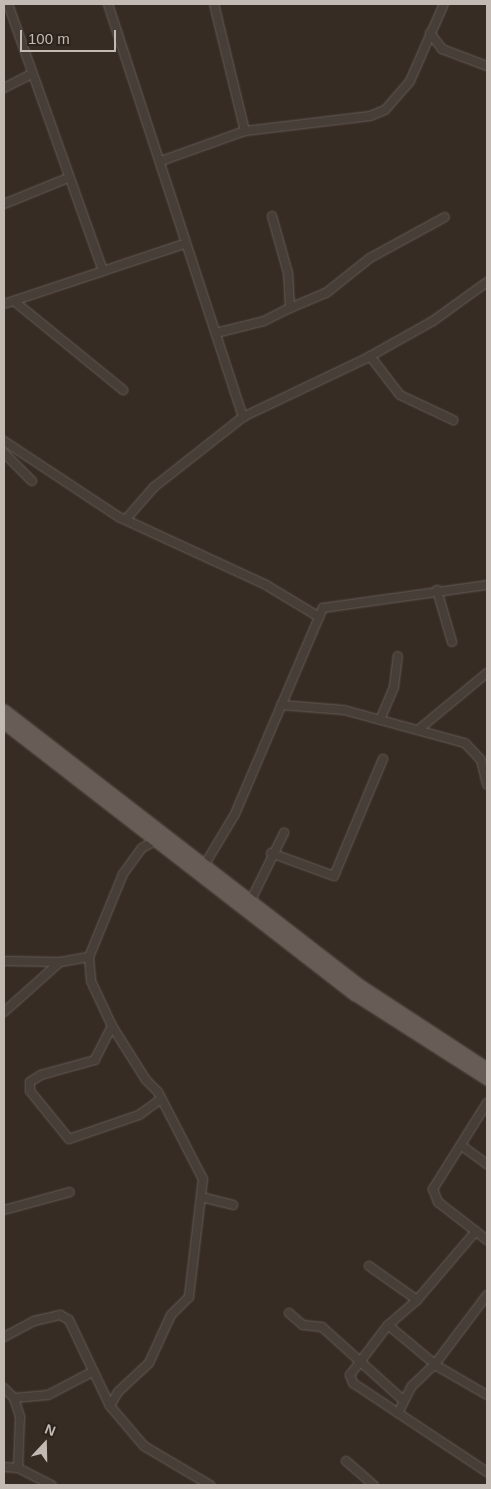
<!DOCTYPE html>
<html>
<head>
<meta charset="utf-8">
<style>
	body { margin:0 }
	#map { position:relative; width:491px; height:1489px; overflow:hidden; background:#372c24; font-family:Arial,sans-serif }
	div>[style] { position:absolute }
	.roads { filter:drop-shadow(0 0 1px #655c56) drop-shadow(0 0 1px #655c56) }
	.minor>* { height:8px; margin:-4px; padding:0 4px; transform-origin:4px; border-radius:4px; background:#473e38 }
	.primary>* { height:11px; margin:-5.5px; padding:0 5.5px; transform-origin:5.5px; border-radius:5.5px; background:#675d56 }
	span { translate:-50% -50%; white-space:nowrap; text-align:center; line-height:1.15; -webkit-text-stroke:4px #2c231d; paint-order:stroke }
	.frame { position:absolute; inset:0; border:5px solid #c3bab3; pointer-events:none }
	.north { position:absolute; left:20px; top:1419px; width:50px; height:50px; -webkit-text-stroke:4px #2c231d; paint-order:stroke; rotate:21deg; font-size:14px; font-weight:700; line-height:20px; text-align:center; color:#c3bab3 }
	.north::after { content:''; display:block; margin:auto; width:18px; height:22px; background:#c3bab3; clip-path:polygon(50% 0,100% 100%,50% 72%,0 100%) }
	.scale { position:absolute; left:20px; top:30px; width:96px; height:22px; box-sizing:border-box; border:2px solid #c3bab3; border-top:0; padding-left:6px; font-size:15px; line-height:18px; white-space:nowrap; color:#c3bab3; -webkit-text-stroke:4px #2c231d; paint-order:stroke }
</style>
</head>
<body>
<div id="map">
	<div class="roads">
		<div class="minor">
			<i style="left:8px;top:4px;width:283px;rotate:70.4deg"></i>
			<i style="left:103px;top:271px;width:85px;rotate:-18.4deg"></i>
			<i style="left:108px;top:4px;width:435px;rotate:71.9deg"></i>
			<i style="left:243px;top:417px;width:113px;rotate:141.8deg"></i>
			<i style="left:154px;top:487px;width:41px;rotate:131.1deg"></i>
			<i style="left:214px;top:4px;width:131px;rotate:76.3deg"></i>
			<i style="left:430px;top:33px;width:20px;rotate:53deg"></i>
			<i style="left:442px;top:49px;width:48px;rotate:20.7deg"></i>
			<i style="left:4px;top:88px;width:31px;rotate:-27deg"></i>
			<i style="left:161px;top:161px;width:89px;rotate:-19.7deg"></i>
			<i style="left:245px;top:131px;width:126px;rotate:-6.8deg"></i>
			<i style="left:370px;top:116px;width:16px;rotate:-22deg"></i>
			<i style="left:385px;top:110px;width:38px;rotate:-49deg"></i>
			<i style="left:410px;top:81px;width:84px;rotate:-66.2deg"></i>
			<i style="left:4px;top:204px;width:69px;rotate:-22.1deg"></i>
			<i style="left:14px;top:301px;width:141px;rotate:39.2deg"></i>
			<i style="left:4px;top:304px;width:104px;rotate:-18.4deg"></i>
			<i style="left:290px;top:308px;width:39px;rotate:-23deg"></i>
			<i style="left:326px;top:293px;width:56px;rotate:-38.5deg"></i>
			<i style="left:370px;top:258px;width:85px;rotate:-28.7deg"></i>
			<i style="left:216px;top:333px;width:49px;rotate:-14deg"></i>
			<i style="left:264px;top:321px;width:29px;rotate:-27deg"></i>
			<i style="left:290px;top:308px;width:35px;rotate:-93deg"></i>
			<i style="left:288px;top:273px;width:59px;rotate:-105.7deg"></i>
			<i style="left:370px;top:356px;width:49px;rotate:52.4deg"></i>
			<i style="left:400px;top:395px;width:59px;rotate:25.3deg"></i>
			<i style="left:243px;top:417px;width:137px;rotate:-25.4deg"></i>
			<i style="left:367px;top:358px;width:76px;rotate:-29.3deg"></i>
			<i style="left:433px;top:321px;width:67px;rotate:-35.8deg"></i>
			<i style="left:4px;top:441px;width:138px;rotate:33.5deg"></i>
			<i style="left:119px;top:517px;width:162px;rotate:24.8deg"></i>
			<i style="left:266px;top:585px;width:62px;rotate:31.1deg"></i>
			<i style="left:5px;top:454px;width:38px;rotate:45deg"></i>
			<i style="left:437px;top:590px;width:54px;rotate:73.9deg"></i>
			<i style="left:281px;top:705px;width:63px;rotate:4.5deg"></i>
			<i style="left:344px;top:710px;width:125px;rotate:15.3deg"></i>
			<i style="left:465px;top:743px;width:23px;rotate:47deg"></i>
			<i style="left:481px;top:760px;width:25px;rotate:76deg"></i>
			<i style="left:380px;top:720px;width:36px;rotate:-67deg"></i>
			<i style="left:394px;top:687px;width:31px;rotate:-83deg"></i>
			<i style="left:418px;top:730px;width:89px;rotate:-39.6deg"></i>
			<i style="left:271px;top:853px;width:67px;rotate:20.1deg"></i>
			<i style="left:334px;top:876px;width:127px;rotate:-67.3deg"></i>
			<i style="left:205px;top:864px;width:58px;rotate:-59deg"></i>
			<i style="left:235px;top:814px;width:224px;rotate:-66.9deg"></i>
			<i style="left:323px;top:608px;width:166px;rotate:-8deg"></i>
			<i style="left:251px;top:900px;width:75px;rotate:-63.8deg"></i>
			<i style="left:89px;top:957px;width:24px;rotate:85deg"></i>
			<i style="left:91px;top:981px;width:50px;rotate:65deg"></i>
			<i style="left:112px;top:1026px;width:64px;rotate:57.8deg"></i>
			<i style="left:146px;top:1080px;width:17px;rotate:45deg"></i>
			<i style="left:158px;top:1092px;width:98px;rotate:62.7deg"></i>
			<i style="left:203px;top:1179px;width:119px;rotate:96.8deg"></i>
			<i style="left:189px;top:1297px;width:25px;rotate:135deg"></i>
			<i style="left:171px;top:1315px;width:53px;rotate:114.6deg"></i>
			<i style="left:149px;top:1363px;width:42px;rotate:136.9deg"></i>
			<i style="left:118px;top:1392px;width:16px;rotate:120deg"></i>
			<i style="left:4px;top:961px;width:56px;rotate:1deg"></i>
			<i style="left:60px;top:962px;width:29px;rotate:-10deg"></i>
			<i style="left:89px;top:957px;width:90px;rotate:-67.7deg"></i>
			<i style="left:123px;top:874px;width:32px;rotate:-54deg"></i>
			<i style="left:142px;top:848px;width:13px;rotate:-29deg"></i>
			<i style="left:4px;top:1012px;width:75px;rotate:-41.8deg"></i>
			<i style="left:112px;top:1026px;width:38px;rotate:117deg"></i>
			<i style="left:95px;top:1060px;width:56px;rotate:164.5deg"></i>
			<i style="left:41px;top:1075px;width:13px;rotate:148deg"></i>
			<i style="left:30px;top:1082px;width:9px;rotate:90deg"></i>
			<i style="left:30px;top:1091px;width:62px;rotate:50.9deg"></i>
			<i style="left:69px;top:1139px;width:74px;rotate:-18.9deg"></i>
			<i style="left:139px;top:1115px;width:27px;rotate:-36deg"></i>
			<i style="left:487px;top:1103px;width:102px;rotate:122.1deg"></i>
			<i style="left:433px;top:1189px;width:14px;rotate:69deg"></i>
			<i style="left:438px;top:1202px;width:62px;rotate:37.8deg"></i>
			<i style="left:462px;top:1146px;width:31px;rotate:36deg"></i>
			<i style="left:201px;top:1197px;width:33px;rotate:14deg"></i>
			<i style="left:4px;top:1210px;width:68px;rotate:-15.3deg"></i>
			<i style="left:476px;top:1231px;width:91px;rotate:130.5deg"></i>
			<i style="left:417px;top:1300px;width:38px;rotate:139deg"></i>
			<i style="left:388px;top:1325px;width:63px;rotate:127.2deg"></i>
			<i style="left:350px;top:1375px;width:9px;rotate:69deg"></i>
			<i style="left:353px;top:1383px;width:161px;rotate:33.6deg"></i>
			<i style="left:369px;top:1266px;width:59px;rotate:35.3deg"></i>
			<i style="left:289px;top:1313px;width:18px;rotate:41deg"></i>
			<i style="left:303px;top:1325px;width:19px;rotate:6deg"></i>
			<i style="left:322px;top:1327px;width:109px;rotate:42deg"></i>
			<i style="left:388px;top:1325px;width:64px;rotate:39.9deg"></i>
			<i style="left:437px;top:1366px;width:58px;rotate:30.1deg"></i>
			<i style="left:4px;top:1337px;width:34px;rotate:-28deg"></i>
			<i style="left:34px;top:1321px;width:27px;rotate:-13deg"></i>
			<i style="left:60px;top:1315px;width:10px;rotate:29deg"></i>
			<i style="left:69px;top:1320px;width:95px;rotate:64.5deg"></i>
			<i style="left:110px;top:1406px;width:52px;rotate:49.6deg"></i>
			<i style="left:144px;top:1446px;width:77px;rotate:30.6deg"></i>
			<i style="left:4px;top:1388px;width:14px;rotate:45deg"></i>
			<i style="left:14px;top:1398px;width:20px;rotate:72deg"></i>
			<i style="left:20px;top:1417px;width:51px;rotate:92.2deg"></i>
			<i style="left:14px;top:1398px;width:34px;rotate:-5deg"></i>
			<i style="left:48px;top:1395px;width:50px;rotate:-27.6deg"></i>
			<i style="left:398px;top:1413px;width:30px;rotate:-63deg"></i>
			<i style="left:412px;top:1386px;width:32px;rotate:-44deg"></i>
			<i style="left:435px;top:1364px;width:86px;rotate:-53deg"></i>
			<i style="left:346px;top:1461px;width:37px;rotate:41deg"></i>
			<i style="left:4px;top:1467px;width:14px;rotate:4deg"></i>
			<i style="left:18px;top:1468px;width:38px;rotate:27deg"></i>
		</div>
		<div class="primary">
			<i style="left:4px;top:710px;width:450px;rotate:37.7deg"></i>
			<i style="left:360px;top:985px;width:152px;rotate:33.2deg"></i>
			<i style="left:4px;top:723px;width:443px;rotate:37.8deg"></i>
			<i style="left:354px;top:994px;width:158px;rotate:32.6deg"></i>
		</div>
	</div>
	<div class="frame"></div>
	<div class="north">N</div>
	<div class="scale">100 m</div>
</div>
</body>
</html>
